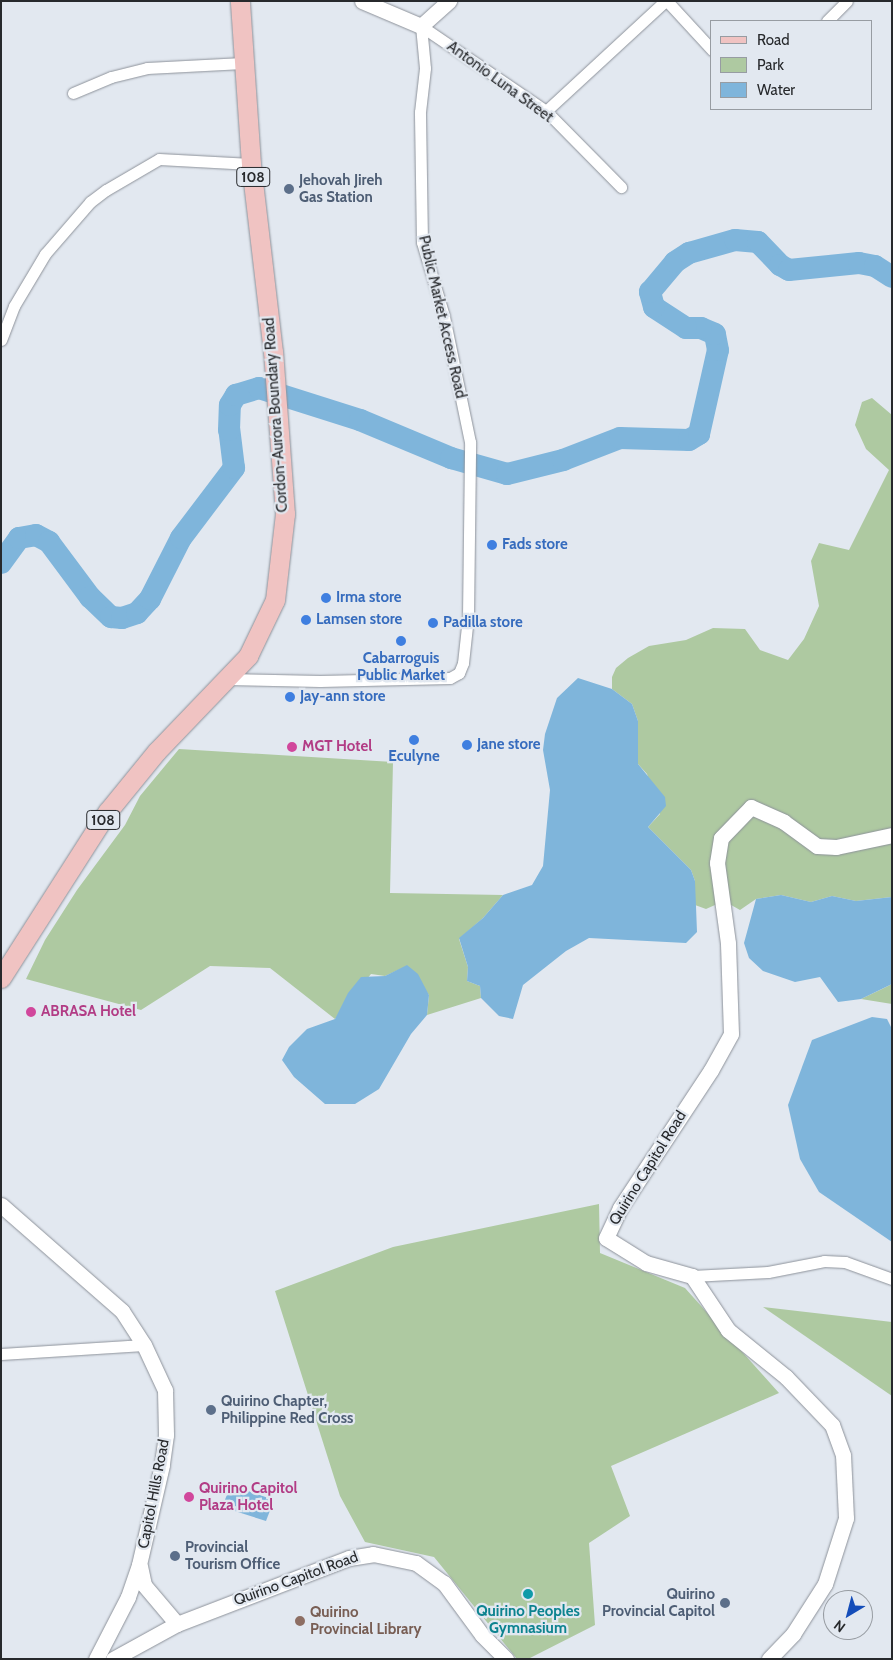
<!DOCTYPE html>
<html>
<head>
<meta charset="utf-8">
<style>
	body { margin:0 }
	#map { position:relative; width:893px; height:1660px; overflow:hidden; background:#e2e8f0; font-family:Cabin,sans-serif }
	div>[style] { position:absolute }
	.green>* { inset:0; background:#aec9a1 }
	.water>* { inset:0; background:#7fb5db }
	.river>* { height:22px; margin:-11px; padding:0 11px; transform-origin:11px; border-radius:11px; background:#7fb5db }
	.roads { filter:drop-shadow(0 0 1px #8d929a) drop-shadow(0 0 1px #8d929a) }
	.minor>* { height:11px; margin:-5.5px; padding:0 5.5px; transform-origin:5.5px; border-radius:5.5px; background:#fff }
	.tertiary>* { height:15px; margin:-7.5px; padding:0 7.5px; transform-origin:7.5px; border-radius:7.5px; background:#fff }
	.primary>* { height:19px; margin:-9.5px; padding:0 9.5px; transform-origin:9.5px; border-radius:9.5px; background:#f0c3c2 }
	.dots>* { width:14px; height:14px; translate:-50% -50%; box-sizing:border-box; border:2px solid #e2e8f0; border-radius:50% }
	span { translate:-50% -50%; white-space:nowrap; text-align:center; line-height:1.15; -webkit-text-stroke:4.5px #e2e8f0; paint-order:stroke }
	.shield-label span { padding:1px 4px; background:#e2e8f0; border:1px solid; border-radius:4px; -webkit-text-stroke-width:0 }
	.shield-label { font-size:14px; color:#27292c; font-weight:700 }
	.street-label { font-size:15px; color:#27292c }
	.service-label { font-size:15px; color:#4e5e75; font-weight:700 }
	.left { translate:0 -50%; text-align:left }
	.right { translate:-100% -50%; text-align:right }
	.shop-label { font-size:15px; color:#366cbe; font-weight:700 }
	.hotel-label { font-size:15px; color:#b23c85; font-weight:700 }
	.culture-label { font-size:15px; color:#0d838f; font-weight:700 }
	.education-label { font-size:15px; color:#785e54; font-weight:700 }
	.frame { position:absolute; inset:0; border:2px solid #27292c; pointer-events:none }
	.legend { position:absolute; left:710px; top:20px; width:162px; height:90px; box-sizing:border-box; background:#e2e8f0; border:1px solid #979ca2; margin:0; padding:6px 9px; list-style:none; font-size:15px; color:#27292c }
	.legend li { display:flex; align-items:center; gap:10px; height:25px }
	.legend b { width:25px; border:1px solid #979ca2 }
	.north { position:absolute; left:823px; top:1590px; width:50px; height:50px; box-sizing:border-box; background:#e2e8f0; border:1px solid #979ca2; border-radius:50%; rotate:217deg; font-size:14px; font-weight:700; line-height:20px; text-align:center; color:#27292c }
	.north::after { content:''; display:block; margin:auto; width:18px; height:22px; background:#144db9; clip-path:polygon(50% 0,100% 100%,50% 72%,0 100%) }
</style>
</head>
<body>
<div id="map">
	<div class="green">
		<i style="clip-path:polygon(872px 398px,892px 415px,892px 897px,856px 901px,832px 896px,811px 902px,781px 895px,756px 899px,740px 910px,724px 901px,706px 909px,695px 905px,695px 881px,691px 870px,648px 827px,660px 814px,647px 774px,638px 764px,638px 721px,632px 704px,612px 689px,612px 677px,616px 668px,628px 658px,649px 646px,686px 640px,713px 628px,745px 629px,760px 650px,788px 660px,804px 639px,819px 606px,811px 561px,819px 543px,849px 550px,889px 470px,866px 449px,855px 425px,862px 402px)"></i>
		<i style="clip-path:polygon(179px 749px,393px 762px,390px 893px,503px 895px,483px 918px,459px 939px,468px 967px,467px 981px,480px 986px,481px 998px,427px 1015px,429px 995px,407px 966px,385px 976px,371px 974px,335px 1019px,270px 968px,210px 966px,141px 1010px,26px 979px,45px 940px,77px 890px,125px 825px,140px 796px)"></i>
		<i style="clip-path:polygon(892px 984px,892px 1004px,861px 999px,882px 989px)"></i>
		<i style="clip-path:polygon(599px 1204px,600px 1253px,685px 1288px,779px 1393px,611px 1466px,630px 1516px,589px 1543px,595px 1625px,528px 1659px,517px 1659px,434px 1557px,365px 1542px,340px 1496px,275px 1291px,393px 1247px)"></i>
		<i style="clip-path:polygon(763px 1307px,892px 1322px,892px 1396px)"></i>
	</div>
	<div class="water">
		<i style="clip-path:polygon(578px 678px,612px 689px,632px 704px,638px 721px,638px 764px,665px 797px,666px 806px,648px 827px,691px 870px,695px 881px,697px 932px,686px 943px,589px 938px,566px 951px,523px 985px,513px 1019px,499px 1016px,481px 998px,480px 986px,467px 981px,468px 967px,459px 938px,483px 918px,503px 895px,532px 885px,543px 866px,550px 790px,543px 750px,545px 734px,557px 698px)"></i>
		<i style="clip-path:polygon(781px 895px,811px 902px,832px 896px,856px 901px,892px 897px,892px 984px,861px 999px,838px 1002px,820px 977px,795px 982px,763px 971px,749px 958px,744px 943px,756px 899px)"></i>
		<i style="clip-path:polygon(407px 965px,418px 974px,429px 995px,427px 1015px,411px 1034px,379px 1089px,355px 1104px,325px 1104px,294px 1077px,282px 1060px,289px 1047px,307px 1029px,335px 1019px,348px 993px,361px 977px,385px 976px)"></i>
		<i style="clip-path:polygon(872px 1017px,887px 1019px,892px 1029px,892px 1242px,819px 1192px,800px 1159px,788px 1105px,812px 1040px)"></i>
		<i style="clip-path:polygon(231px 1485px,274px 1500px,266px 1521px,222px 1507px)"></i>
	</div>
	<div class="river">
		<i style="left:1px;top:563px;width:31px;rotate:-54deg"></i>
		<i style="left:19px;top:538px;width:17px;rotate:-10deg"></i>
		<i style="left:36px;top:535px;width:15px;rotate:28deg"></i>
		<i style="left:49px;top:542px;width:69px;rotate:53.3deg"></i>
		<i style="left:90px;top:597px;width:29px;rotate:44deg"></i>
		<i style="left:111px;top:617px;width:11px;rotate:5deg"></i>
		<i style="left:122px;top:618px;width:16px;rotate:-18deg"></i>
		<i style="left:137px;top:613px;width:19px;rotate:-47deg"></i>
		<i style="left:150px;top:599px;width:68px;rotate:-63.1deg"></i>
		<i style="left:181px;top:538px;width:88px;rotate:-52.9deg"></i>
		<i style="left:234px;top:468px;width:38px;rotate:-97deg"></i>
		<i style="left:229px;top:430px;width:25px;rotate:-88deg"></i>
		<i style="left:230px;top:405px;width:12px;rotate:-59deg"></i>
		<i style="left:236px;top:395px;width:24px;rotate:-17deg"></i>
		<i style="left:259px;top:388px;width:106px;rotate:17.6deg"></i>
		<i style="left:360px;top:420px;width:99px;rotate:22.7deg"></i>
		<i style="left:451px;top:458px;width:58px;rotate:15.9deg"></i>
		<i style="left:507px;top:474px;width:58px;rotate:-14deg"></i>
		<i style="left:563px;top:460px;width:61px;rotate:-21.1deg"></i>
		<i style="left:620px;top:438px;width:69px;rotate:1.7deg"></i>
		<i style="left:689px;top:440px;width:12px;rotate:-31deg"></i>
		<i style="left:699px;top:434px;width:86px;rotate:-77.3deg"></i>
		<i style="left:718px;top:350px;width:16px;rotate:-101deg"></i>
		<i style="left:715px;top:334px;width:15px;rotate:-157deg"></i>
		<i style="left:701px;top:328px;width:15px;rotate:180deg"></i>
		<i style="left:686px;top:328px;width:38px;rotate:-147deg"></i>
		<i style="left:654px;top:307px;width:16px;rotate:-105deg"></i>
		<i style="left:650px;top:292px;width:39px;rotate:-50deg"></i>
		<i style="left:675px;top:262px;width:17px;rotate:-33deg"></i>
		<i style="left:689px;top:253px;width:48px;rotate:-15.8deg"></i>
		<i style="left:735px;top:240px;width:23px;rotate:5deg"></i>
		<i style="left:758px;top:242px;width:32px;rotate:46deg"></i>
		<i style="left:780px;top:265px;width:10px;rotate:29deg"></i>
		<i style="left:789px;top:270px;width:70px;rotate:-5.7deg"></i>
		<i style="left:859px;top:263px;width:16px;rotate:11deg"></i>
		<i style="left:875px;top:266px;width:20px;rotate:33deg"></i>
	</div>
	<div class="roads">
		<div class="minor">
			<i style="left:667px;top:1px;width:67px;rotate:47.4deg"></i>
			<i style="left:827px;top:21px;width:28px;rotate:-45deg"></i>
			<i style="left:421px;top:26px;width:151px;rotate:34.2deg"></i>
			<i style="left:546px;top:111px;width:107px;rotate:45.4deg"></i>
			<i style="left:73px;top:93px;width:41px;rotate:-22.8deg"></i>
			<i style="left:111px;top:77px;width:37px;rotate:-14deg"></i>
			<i style="left:147px;top:68px;width:96px;rotate:-3deg"></i>
			<i style="left:546px;top:111px;width:162px;rotate:-42.7deg"></i>
			<i style="left:1px;top:340px;width:36px;rotate:-69deg"></i>
			<i style="left:14px;top:306px;width:61px;rotate:-59.2deg"></i>
			<i style="left:45px;top:254px;width:69px;rotate:-49.1deg"></i>
			<i style="left:90px;top:202px;width:20px;rotate:-37deg"></i>
			<i style="left:106px;top:190px;width:61px;rotate:-30.3deg"></i>
			<i style="left:159px;top:159px;width:92px;rotate:3.1deg"></i>
			<i style="left:227px;top:679px;width:93px;rotate:1.2deg"></i>
			<i style="left:320px;top:681px;width:130px;rotate:-1.3deg"></i>
			<i style="left:450px;top:678px;width:10px;rotate:-29deg"></i>
			<i style="left:459px;top:673px;width:11px;rotate:-68deg"></i>
			<i style="left:463px;top:663px;width:46px;rotate:-83.8deg"></i>
			<i style="left:468px;top:617px;width:175px;rotate:-89.3deg"></i>
			<i style="left:470px;top:442px;width:129px;rotate:-101.7deg"></i>
			<i style="left:444px;top:316px;width:77px;rotate:-106.6deg"></i>
			<i style="left:422px;top:242px;width:130px;rotate:-90.9deg"></i>
			<i style="left:420px;top:112px;width:44px;rotate:-83.5deg"></i>
			<i style="left:425px;top:68px;width:42px;rotate:-95.4deg"></i>
			<i style="left:692px;top:1276px;width:76px;rotate:-3deg"></i>
			<i style="left:768px;top:1272px;width:57px;rotate:-11.1deg"></i>
			<i style="left:824px;top:1261px;width:21px;rotate:3deg"></i>
			<i style="left:845px;top:1262px;width:50px;rotate:19.9deg"></i>
			<i style="left:1px;top:1354px;width:143px;rotate:-3.6deg"></i>
		</div>
		<div class="tertiary">
			<i style="left:362px;top:1px;width:64px;rotate:23deg"></i>
			<i style="left:421px;top:26px;width:38px;rotate:-42deg"></i>
			<i style="left:1px;top:1205px;width:161px;rotate:41.2deg"></i>
			<i style="left:122px;top:1311px;width:40px;rotate:57.1deg"></i>
			<i style="left:144px;top:1345px;width:50px;rotate:65deg"></i>
			<i style="left:165px;top:1390px;width:45px;rotate:88.7deg"></i>
			<i style="left:166px;top:1435px;width:30px;rotate:98deg"></i>
			<i style="left:162px;top:1465px;width:103px;rotate:103deg"></i>
			<i style="left:139px;top:1565px;width:34px;rotate:109deg"></i>
			<i style="left:128px;top:1597px;width:70px;rotate:117.3deg"></i>
			<i style="left:140px;top:1566px;width:19px;rotate:78deg"></i>
			<i style="left:144px;top:1585px;width:51px;rotate:49.8deg"></i>
			<i style="left:113px;top:1659px;width:73px;rotate:-28.7deg"></i>
			<i style="left:177px;top:1624px;width:184px;rotate:-21deg"></i>
			<i style="left:349px;top:1558px;width:24px;rotate:-9deg"></i>
			<i style="left:373px;top:1554px;width:44px;rotate:11.8deg"></i>
			<i style="left:416px;top:1563px;width:34px;rotate:36deg"></i>
			<i style="left:444px;top:1583px;width:64px;rotate:53.8deg"></i>
			<i style="left:482px;top:1635px;width:34px;rotate:45deg"></i>
			<i style="left:769px;top:1659px;width:35px;rotate:-46deg"></i>
			<i style="left:793px;top:1634px;width:59px;rotate:-57.4deg"></i>
			<i style="left:825px;top:1584px;width:69px;rotate:-72.3deg"></i>
			<i style="left:846px;top:1518px;width:63px;rotate:-92.7deg"></i>
			<i style="left:843px;top:1455px;width:32px;rotate:-110deg"></i>
			<i style="left:832px;top:1425px;width:66px;rotate:-133.8deg"></i>
			<i style="left:786px;top:1377px;width:75px;rotate:-141deg"></i>
			<i style="left:728px;top:1330px;width:65px;rotate:-123.7deg"></i>
			<i style="left:692px;top:1276px;width:48px;rotate:-164.2deg"></i>
			<i style="left:646px;top:1263px;width:47px;rotate:-148deg"></i>
			<i style="left:606px;top:1238px;width:33px;rotate:-65deg"></i>
			<i style="left:620px;top:1208px;width:165px;rotate:-56.6deg"></i>
			<i style="left:711px;top:1070px;width:41px;rotate:-60.9deg"></i>
			<i style="left:731px;top:1034px;width:91px;rotate:-91.9deg"></i>
			<i style="left:728px;top:943px;width:81px;rotate:-97.8deg"></i>
			<i style="left:717px;top:863px;width:25px;rotate:-81deg"></i>
			<i style="left:721px;top:838px;width:43px;rotate:-45.9deg"></i>
			<i style="left:751px;top:807px;width:36px;rotate:24deg"></i>
			<i style="left:784px;top:822px;width:41px;rotate:36deg"></i>
			<i style="left:817px;top:846px;width:19px;rotate:3deg"></i>
			<i style="left:836px;top:847px;width:57px;rotate:-12.1deg"></i>
		</div>
		<div class="primary">
			<i style="left:1px;top:978px;width:198px;rotate:-57.4deg"></i>
			<i style="left:108px;top:811px;width:77px;rotate:-50.8deg"></i>
			<i style="left:157px;top:751px;width:132px;rotate:-46.2deg"></i>
			<i style="left:248px;top:656px;width:62px;rotate:-64.3deg"></i>
			<i style="left:275px;top:600px;width:87px;rotate:-83.4deg"></i>
			<i style="left:285px;top:514px;width:162px;rotate:-94.2deg"></i>
			<i style="left:273px;top:352px;width:189px;rotate:-96.7deg"></i>
			<i style="left:251px;top:164px;width:163px;rotate:-93.9deg"></i>
		</div>
	</div>
	<div class="dots">
		<i style="left:289px;top:189px;background:#5c6f8a"></i>
		<i style="left:492px;top:545px;background:#3f7fe0"></i>
		<i style="left:326px;top:598px;background:#3f7fe0"></i>
		<i style="left:306px;top:620px;background:#3f7fe0"></i>
		<i style="left:433px;top:623px;background:#3f7fe0"></i>
		<i style="left:401px;top:641px;background:#3f7fe0"></i>
		<i style="left:290px;top:697px;background:#3f7fe0"></i>
		<i style="left:414px;top:740px;background:#3f7fe0"></i>
		<i style="left:467px;top:745px;background:#3f7fe0"></i>
		<i style="left:292px;top:747px;background:#d1479c"></i>
		<i style="left:31px;top:1012px;background:#d1479c"></i>
		<i style="left:211px;top:1410px;background:#5c6f8a"></i>
		<i style="left:189px;top:1497px;background:#d1479c"></i>
		<i style="left:175px;top:1556px;background:#5c6f8a"></i>
		<i style="left:528px;top:1594px;background:#0f9aa8"></i>
		<i style="left:725px;top:1603px;background:#5c6f8a"></i>
		<i style="left:300px;top:1621px;background:#8d6e63"></i>
	</div>
	<div class="shield-label">
		<span style="left:253px;top:177px">108</span>
		<span style="left:103px;top:820px">108</span>
	</div>
	<div class="street-label">
		<span style="left:500px;top:82px;rotate:36deg">Antonio Luna Street</span>
		<span style="left:442px;top:317px;rotate:77deg">Public Market Access Road</span>
		<span style="left:276px;top:415px;rotate:-94deg">Cordon-Aurora Boundary Road</span>
		<span style="left:648px;top:1168px;rotate:-58deg">Quirino Capitol Road</span>
		<span style="left:154px;top:1494px;rotate:-79deg">Capitol Hills Road</span>
		<span style="left:296px;top:1579px;rotate:-20deg">Quirino Capitol Road</span>
	</div>
	<div class="service-label">
		<span class="left" style="left:299px;top:189px">Jehovah Jireh<br>Gas Station</span>
		<span class="left" style="left:221px;top:1410px">Quirino Chapter,<br>Philippine Red Cross</span>
		<span class="left" style="left:185px;top:1556px">Provincial<br>Tourism Office</span>
		<span class="right" style="left:715px;top:1603px">Quirino<br>Provincial Capitol</span>
	</div>
	<div class="shop-label">
		<span class="left" style="left:502px;top:545px">Fads store</span>
		<span class="left" style="left:336px;top:598px">Irma store</span>
		<span class="left" style="left:316px;top:620px">Lamsen store</span>
		<span class="left" style="left:443px;top:623px">Padilla store</span>
		<span style="left:401px;top:667px">Cabarroguis<br>Public Market</span>
		<span class="left" style="left:300px;top:697px">Jay-ann store</span>
		<span class="left" style="left:477px;top:745px">Jane store</span>
		<span style="left:414px;top:757px">Eculyne</span>
	</div>
	<div class="hotel-label">
		<span class="left" style="left:302px;top:747px">MGT Hotel</span>
		<span class="left" style="left:41px;top:1012px">ABRASA Hotel</span>
		<span class="left" style="left:199px;top:1497px">Quirino Capitol<br>Plaza Hotel</span>
	</div>
	<div class="culture-label">
		<span style="left:528px;top:1620px">Quirino Peoples<br>Gymnasium</span>
	</div>
	<div class="education-label">
		<span class="left" style="left:310px;top:1621px">Quirino<br>Provincial Library</span>
	</div>
	<div class="frame"></div>
	<ul class="legend">
	<li><b style="height:6px;background:#f0c3c2"></b>Road</li>
	<li><b style="height:14px;background:#aec9a1"></b>Park</li>
	<li><b style="height:14px;background:#7fb5db"></b>Water</li>
	</ul>
	<div class="north">N</div>
</div>
</body>
</html>
